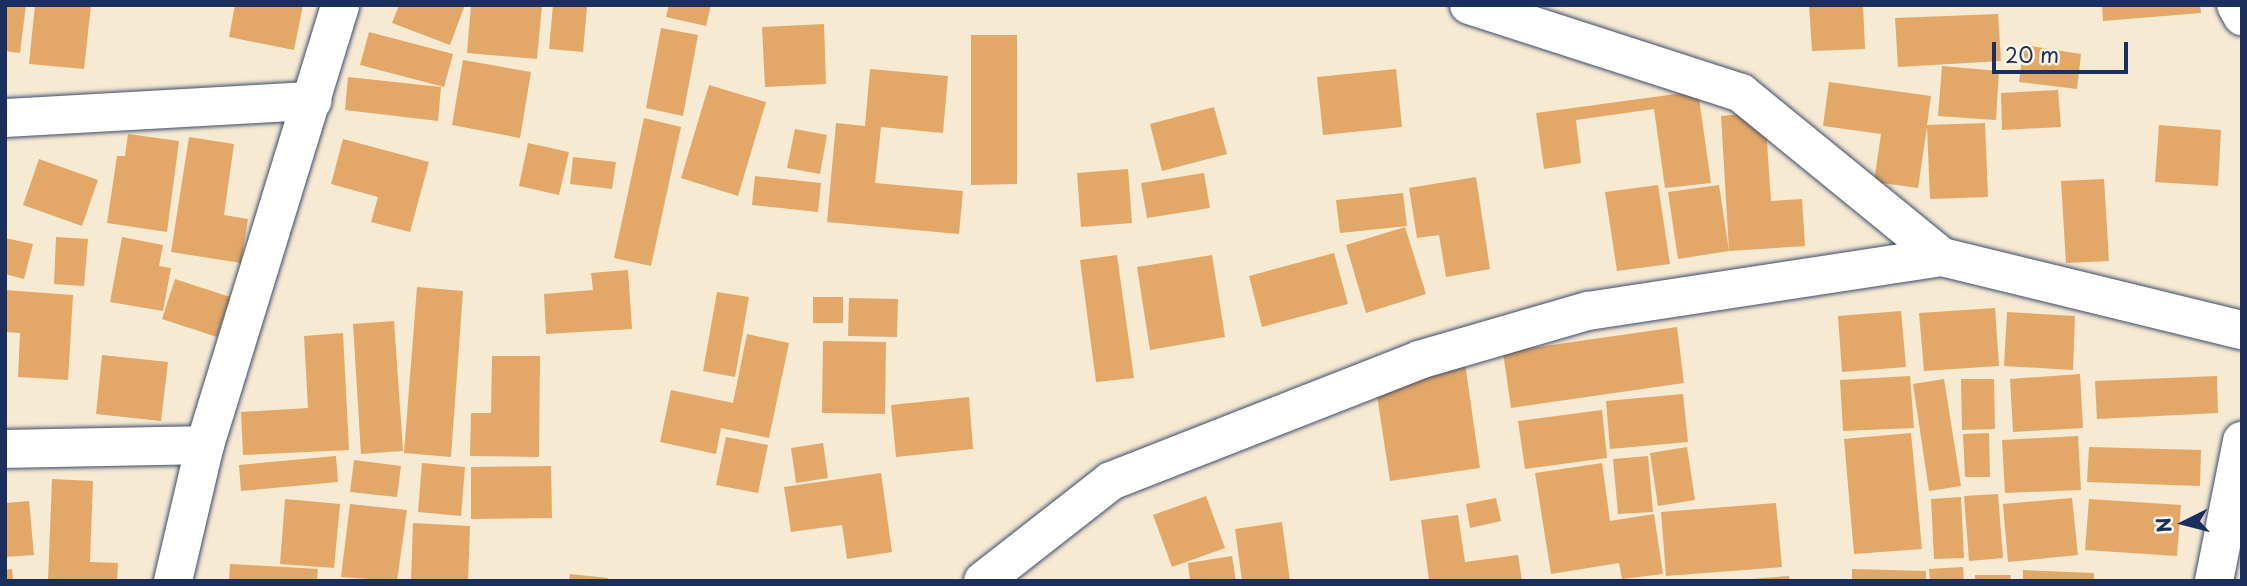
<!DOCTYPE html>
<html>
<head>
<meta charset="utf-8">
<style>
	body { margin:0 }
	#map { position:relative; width:2247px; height:586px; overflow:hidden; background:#f6ead2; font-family:"Playpen Sans",sans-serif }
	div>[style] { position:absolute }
	.building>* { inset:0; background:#e3a867 }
	.roads { filter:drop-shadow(0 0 2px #3c4b6f) drop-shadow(0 0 2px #3c4b6f) }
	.street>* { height:38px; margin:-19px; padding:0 19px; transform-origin:19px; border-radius:19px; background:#fff }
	span { translate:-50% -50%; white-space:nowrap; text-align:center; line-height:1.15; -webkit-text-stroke:7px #fcf5e5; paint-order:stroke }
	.frame { position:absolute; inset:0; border:7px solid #1b2f5e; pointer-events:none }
	.north { position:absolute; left:2149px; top:488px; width:70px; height:70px; -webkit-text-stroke:5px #fcf5e5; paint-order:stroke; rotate:264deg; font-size:19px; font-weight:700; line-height:28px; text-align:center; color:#1b2f5e }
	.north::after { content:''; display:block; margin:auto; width:24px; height:32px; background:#1b2f5e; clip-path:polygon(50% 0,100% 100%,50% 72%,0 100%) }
	.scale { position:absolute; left:1992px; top:42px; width:136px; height:32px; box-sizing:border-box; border:4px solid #1b2f5e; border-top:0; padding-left:9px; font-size:21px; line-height:24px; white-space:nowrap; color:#1b2f5e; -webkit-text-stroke:5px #fcf5e5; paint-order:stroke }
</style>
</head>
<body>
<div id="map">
	<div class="building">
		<i style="clip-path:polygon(5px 5px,26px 5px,20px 53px,5px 51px)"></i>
		<i style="clip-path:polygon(35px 5px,91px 5px,84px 69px,29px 64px)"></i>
		<i style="clip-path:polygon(235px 5px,303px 5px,294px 50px,229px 37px)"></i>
		<i style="clip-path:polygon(399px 5px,465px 5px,450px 45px,392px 23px)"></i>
		<i style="clip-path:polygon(471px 5px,542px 5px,537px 59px,467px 53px)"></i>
		<i style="clip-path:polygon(553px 5px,587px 7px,583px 52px,549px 49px)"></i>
		<i style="clip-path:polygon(669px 5px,711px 5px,706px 26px,666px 17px)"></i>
		<i style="clip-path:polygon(1809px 5px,1863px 5px,1865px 49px,1812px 51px)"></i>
		<i style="clip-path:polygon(2102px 5px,2200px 5px,2201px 13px,2103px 21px)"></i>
		<i style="clip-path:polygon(1998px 14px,2001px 61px,1898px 67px,1895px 18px)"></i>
		<i style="clip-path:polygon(824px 24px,826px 84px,765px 87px,762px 27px)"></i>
		<i style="clip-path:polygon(661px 28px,698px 35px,683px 116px,646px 108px)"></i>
		<i style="clip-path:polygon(369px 32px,453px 54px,444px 87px,360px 65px)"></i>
		<i style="clip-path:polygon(971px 35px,1017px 35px,1017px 184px,971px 185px)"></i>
		<i style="clip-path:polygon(2024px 45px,2081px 54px,2077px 89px,2019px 82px)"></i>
		<i style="clip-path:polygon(463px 60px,531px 72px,520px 138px,452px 125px)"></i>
		<i style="clip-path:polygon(1942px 66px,1999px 71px,1996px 120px,1938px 116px)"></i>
		<i style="clip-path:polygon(870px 69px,948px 76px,943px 133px,881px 127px,875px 183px,963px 191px,959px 234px,827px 222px,836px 123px,865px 126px)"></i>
		<i style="clip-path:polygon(1396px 69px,1402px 127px,1323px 135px,1317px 77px)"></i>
		<i style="clip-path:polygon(348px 77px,441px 87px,438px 121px,345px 110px)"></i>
		<i style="clip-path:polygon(1829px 82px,1931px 96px,1927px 125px,1985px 123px,1988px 197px,1930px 199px,1927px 127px,1918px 188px,1874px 182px,1881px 134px,1823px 126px)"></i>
		<i style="clip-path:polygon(709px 85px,766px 102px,738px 196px,681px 178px)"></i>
		<i style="clip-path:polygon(2058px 90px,2061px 127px,2002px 130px,2001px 93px)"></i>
		<i style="clip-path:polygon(1698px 91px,1711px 183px,1665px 188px,1654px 109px,1576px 120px,1581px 163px,1544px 169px,1536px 113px)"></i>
		<i style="clip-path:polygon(1214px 107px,1227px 154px,1162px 171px,1150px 124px)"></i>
		<i style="clip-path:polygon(1765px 112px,1771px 201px,1802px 199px,1805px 246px,1729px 251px,1721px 116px)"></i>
		<i style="clip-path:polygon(644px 118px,681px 127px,651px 266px,614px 258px)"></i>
		<i style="clip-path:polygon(2159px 125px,2221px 130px,2218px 186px,2155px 182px)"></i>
		<i style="clip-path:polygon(795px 129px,827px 135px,820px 174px,787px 168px)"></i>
		<i style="clip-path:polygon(128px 134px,179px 141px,167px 232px,107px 223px,117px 156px,125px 156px)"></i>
		<i style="clip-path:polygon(189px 137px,234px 144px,224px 215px,248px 219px,241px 263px,171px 252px)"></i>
		<i style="clip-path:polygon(343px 139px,429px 162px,410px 232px,371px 222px,378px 197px,331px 184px)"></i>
		<i style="clip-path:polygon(528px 143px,569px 152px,559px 195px,519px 186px)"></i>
		<i style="clip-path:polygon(573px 157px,616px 162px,612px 189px,570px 184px)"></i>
		<i style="clip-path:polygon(39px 159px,98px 180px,82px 226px,23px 205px)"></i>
		<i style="clip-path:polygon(1128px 169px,1132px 223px,1081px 227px,1077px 173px)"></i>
		<i style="clip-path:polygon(1204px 173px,1210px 208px,1147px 218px,1141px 183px)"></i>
		<i style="clip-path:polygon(755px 176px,821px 183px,818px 212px,752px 205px)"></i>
		<i style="clip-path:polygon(1476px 177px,1490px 269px,1446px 277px,1439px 235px,1417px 238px,1409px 188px)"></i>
		<i style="clip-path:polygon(2104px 179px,2109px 261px,2066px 263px,2061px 181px)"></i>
		<i style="clip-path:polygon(1658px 185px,1670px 264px,1617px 271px,1605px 192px)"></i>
		<i style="clip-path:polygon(1719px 185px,1729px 251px,1678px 259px,1668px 192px)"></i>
		<i style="clip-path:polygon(1403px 193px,1407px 226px,1340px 233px,1336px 200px)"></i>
		<i style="clip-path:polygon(1405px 227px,1426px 294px,1366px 313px,1346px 245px)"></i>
		<i style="clip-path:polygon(56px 237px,88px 239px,84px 286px,54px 284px)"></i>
		<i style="clip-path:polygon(122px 237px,163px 245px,159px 266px,171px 268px,163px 311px,110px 302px)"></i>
		<i style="clip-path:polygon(5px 238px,33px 244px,24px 279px,5px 274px)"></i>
		<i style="clip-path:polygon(1334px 253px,1348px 304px,1262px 327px,1249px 276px)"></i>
		<i style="clip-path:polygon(1117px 255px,1134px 378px,1096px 382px,1080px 260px)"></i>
		<i style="clip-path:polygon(1212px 255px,1225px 337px,1150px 350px,1137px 267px)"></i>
		<i style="clip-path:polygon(628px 270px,632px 329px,546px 334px,544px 294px,593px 290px,591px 273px)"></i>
		<i style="clip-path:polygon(175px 279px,230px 297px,217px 337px,162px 319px)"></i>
		<i style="clip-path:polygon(417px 287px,463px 291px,451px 457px,404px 453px)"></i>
		<i style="clip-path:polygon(5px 290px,73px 295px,68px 380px,18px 377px,20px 333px,5px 332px)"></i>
		<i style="clip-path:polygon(717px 292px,749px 297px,735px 377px,703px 371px)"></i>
		<i style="clip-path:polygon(813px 297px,843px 297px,843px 323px,813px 323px)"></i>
		<i style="clip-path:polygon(849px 298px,898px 299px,897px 337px,848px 336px)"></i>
		<i style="clip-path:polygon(1995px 308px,1999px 366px,1924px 371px,1919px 313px)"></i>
		<i style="clip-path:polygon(1901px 311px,1906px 367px,1842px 372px,1838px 316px)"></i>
		<i style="clip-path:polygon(2007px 312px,2075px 316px,2073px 370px,2004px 366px)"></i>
		<i style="clip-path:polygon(394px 321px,403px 451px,361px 454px,353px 324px)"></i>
		<i style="clip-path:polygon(1677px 327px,1684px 383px,1511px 408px,1503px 352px)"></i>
		<i style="clip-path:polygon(343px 333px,349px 450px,243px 455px,241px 412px,308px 408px,304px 336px)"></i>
		<i style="clip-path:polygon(747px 334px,789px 343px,769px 438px,721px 428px,716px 454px,660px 442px,671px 390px,733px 403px)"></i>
		<i style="clip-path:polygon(823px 341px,886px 342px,885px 414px,822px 413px)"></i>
		<i style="clip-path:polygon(102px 355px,168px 362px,161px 421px,96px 414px)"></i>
		<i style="clip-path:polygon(492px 356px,540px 356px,539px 457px,470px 456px,471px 413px,491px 413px)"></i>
		<i style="clip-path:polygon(1465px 363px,1480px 468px,1390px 481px,1374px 376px)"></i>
		<i style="clip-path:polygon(2080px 374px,2083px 428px,2013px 432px,2010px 379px)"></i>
		<i style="clip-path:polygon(1910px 376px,1914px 428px,1843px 431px,1840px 380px)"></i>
		<i style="clip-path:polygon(2217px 376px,2218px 413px,2097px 419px,2095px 381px)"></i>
		<i style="clip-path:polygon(1944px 379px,1961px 486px,1929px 491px,1913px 384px)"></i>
		<i style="clip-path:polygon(1961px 379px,1994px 379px,1995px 429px,1962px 430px)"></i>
		<i style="clip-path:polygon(1683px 394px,1688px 442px,1610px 449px,1606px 401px)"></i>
		<i style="clip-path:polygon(969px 397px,973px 449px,896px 457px,891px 405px)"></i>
		<i style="clip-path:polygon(1602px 410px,1607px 458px,1525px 469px,1518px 421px)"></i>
		<i style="clip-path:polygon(1911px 433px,1922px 549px,1854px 554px,1844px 439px)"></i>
		<i style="clip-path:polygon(1989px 433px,1990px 477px,1965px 477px,1963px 434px)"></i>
		<i style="clip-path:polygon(2078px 436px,2081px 490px,2005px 493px,2002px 440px)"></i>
		<i style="clip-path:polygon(726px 437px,768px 445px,758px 493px,716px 485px)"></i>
		<i style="clip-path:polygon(823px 443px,828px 478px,796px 483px,791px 448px)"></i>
		<i style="clip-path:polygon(1687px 447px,1695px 500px,1658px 506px,1650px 453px)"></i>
		<i style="clip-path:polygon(2089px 447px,2201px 450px,2200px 486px,2087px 482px)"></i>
		<i style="clip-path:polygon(336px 456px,338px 482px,241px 491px,239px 465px)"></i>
		<i style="clip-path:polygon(1648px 456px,1653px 512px,1618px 514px,1613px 459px)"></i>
		<i style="clip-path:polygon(354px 460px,401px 466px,397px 497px,350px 492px)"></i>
		<i style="clip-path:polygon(422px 463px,465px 467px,461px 516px,418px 512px)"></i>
		<i style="clip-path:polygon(1602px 463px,1610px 521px,1654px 514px,1663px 574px,1622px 579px,1619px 563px,1551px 574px,1535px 473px)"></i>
		<i style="clip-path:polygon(551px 466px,552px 518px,471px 519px,471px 467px)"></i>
		<i style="clip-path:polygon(881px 473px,892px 552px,847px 559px,842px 525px,791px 532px,784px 487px)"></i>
		<i style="clip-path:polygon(52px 479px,93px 481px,90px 562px,118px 563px,117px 581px,48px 581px)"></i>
		<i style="clip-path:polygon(1998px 494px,2003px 558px,1969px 561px,1964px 496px)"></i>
		<i style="clip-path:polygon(1206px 496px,1225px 548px,1172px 567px,1153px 515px)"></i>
		<i style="clip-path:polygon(1961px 497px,1964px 558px,1934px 559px,1931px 499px)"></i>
		<i style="clip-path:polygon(1496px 498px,1501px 521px,1470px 528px,1466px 504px)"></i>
		<i style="clip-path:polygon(2072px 498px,2078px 555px,2008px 562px,2003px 504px)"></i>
		<i style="clip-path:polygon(285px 499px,340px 504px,334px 568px,280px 564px)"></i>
		<i style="clip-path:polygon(2089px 499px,2181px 505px,2177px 556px,2085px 550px)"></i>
		<i style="clip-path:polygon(29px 501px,34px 555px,5px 557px,5px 503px)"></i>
		<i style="clip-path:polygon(1776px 503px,1782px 567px,1666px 576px,1661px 512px)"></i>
		<i style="clip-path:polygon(350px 504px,407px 510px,397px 581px,341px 577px)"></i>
		<i style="clip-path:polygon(1458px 515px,1465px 562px,1518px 555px,1522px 581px,1429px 581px,1421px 520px)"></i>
		<i style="clip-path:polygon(1282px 522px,1290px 581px,1242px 581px,1235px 529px)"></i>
		<i style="clip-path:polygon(413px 523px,470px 526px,468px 581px,411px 581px)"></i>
		<i style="clip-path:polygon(1232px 556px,1236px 581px,1190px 581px,1188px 563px)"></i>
		<i style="clip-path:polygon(230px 564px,318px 569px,317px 581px,229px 581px)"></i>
		<i style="clip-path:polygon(1963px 567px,1964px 581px,1930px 581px,1929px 569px)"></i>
		<i style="clip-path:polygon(12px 569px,13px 581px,5px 581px,5px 570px)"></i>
		<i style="clip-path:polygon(1852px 569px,1926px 571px,1926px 581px,1852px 581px)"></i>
		<i style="clip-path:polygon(2023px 570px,2094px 573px,2094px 581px,2023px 581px)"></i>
		<i style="clip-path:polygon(570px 574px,608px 578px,607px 581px,569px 581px)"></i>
		<i style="clip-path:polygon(1975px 575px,2011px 575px,2010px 581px,1975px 581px)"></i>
		<i style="clip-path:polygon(1789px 576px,1790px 581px,1750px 581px,1750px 579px)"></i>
	</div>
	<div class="roads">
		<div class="street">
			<i style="left:1469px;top:5px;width:286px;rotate:17.9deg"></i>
			<i style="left:1741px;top:93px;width:259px;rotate:39.2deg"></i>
			<i style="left:2236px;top:5px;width:13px;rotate:61deg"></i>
			<i style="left:5px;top:118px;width:308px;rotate:-3.2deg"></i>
			<i style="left:5px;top:449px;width:200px;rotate:-1.1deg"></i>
			<i style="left:173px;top:581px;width:140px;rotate:-76.8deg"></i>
			<i style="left:205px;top:445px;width:460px;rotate:-72.9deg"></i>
			<i style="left:983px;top:581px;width:162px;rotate:-38deg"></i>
			<i style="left:1111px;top:481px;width:331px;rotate:-21.4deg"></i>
			<i style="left:1419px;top:360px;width:176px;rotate:-16.2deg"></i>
			<i style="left:1588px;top:311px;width:358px;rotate:-8.7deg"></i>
			<i style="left:1942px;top:257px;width:309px;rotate:13.7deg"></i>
			<i style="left:2214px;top:581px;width:143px;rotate:-78.7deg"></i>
		</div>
	</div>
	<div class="frame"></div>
	<div class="north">N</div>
	<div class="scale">20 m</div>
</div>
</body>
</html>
